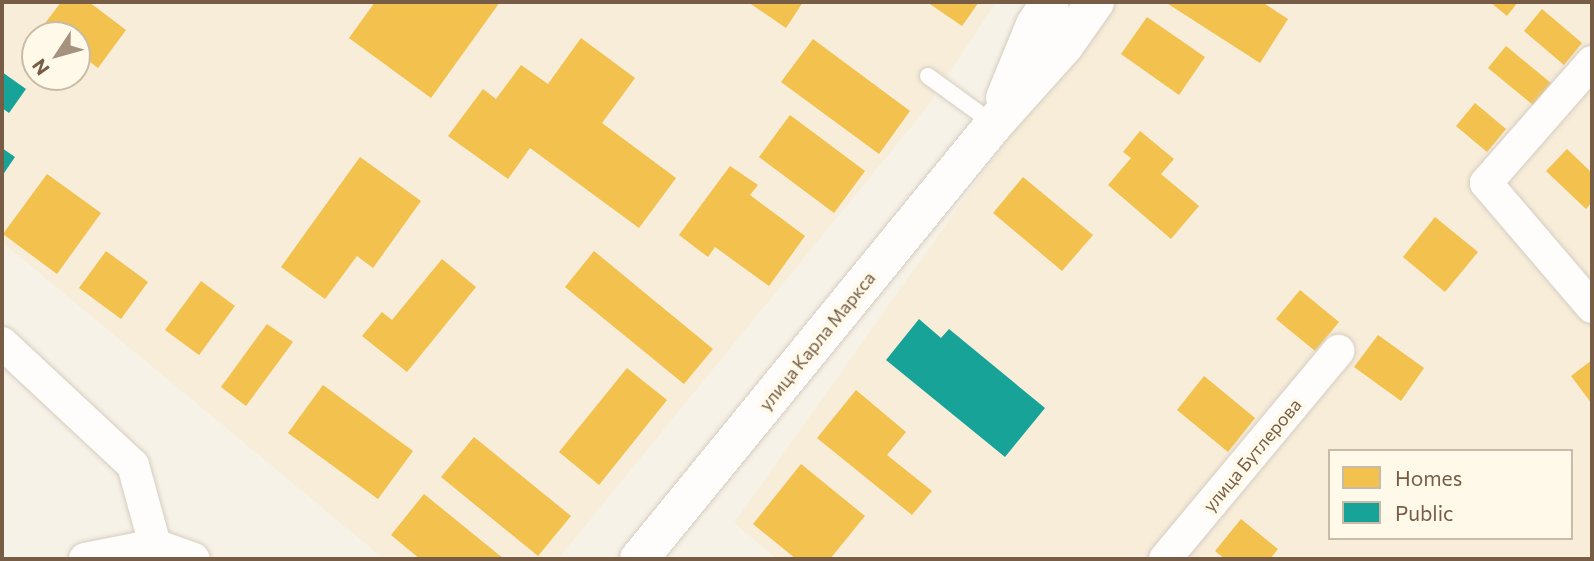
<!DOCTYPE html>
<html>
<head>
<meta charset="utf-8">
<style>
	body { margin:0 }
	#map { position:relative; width:1594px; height:561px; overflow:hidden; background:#f7f2e7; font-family:Commissioner,sans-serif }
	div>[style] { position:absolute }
	.residential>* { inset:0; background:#f7edd9 }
	.homes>* { inset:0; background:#f2c14e }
	.public>* { inset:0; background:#17a398 }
	.roads { filter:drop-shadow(0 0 2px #d6cdc2) drop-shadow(0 0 2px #d6cdc2) }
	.service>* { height:16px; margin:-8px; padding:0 8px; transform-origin:8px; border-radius:8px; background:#fefdfb }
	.minor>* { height:32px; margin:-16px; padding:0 16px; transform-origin:16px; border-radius:16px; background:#fefdfb }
	.secondary>* { height:38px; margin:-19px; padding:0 19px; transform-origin:19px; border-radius:19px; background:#fefdfb }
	span { translate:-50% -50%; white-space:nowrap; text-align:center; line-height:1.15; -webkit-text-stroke:7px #fff9e9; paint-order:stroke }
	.street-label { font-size:18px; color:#775d45 }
	.frame { position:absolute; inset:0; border:4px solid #775d45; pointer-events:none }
	.legend { position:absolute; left:1328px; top:449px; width:245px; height:91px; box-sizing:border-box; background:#fff9e9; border:2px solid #c9bba7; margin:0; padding:9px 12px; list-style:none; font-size:21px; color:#775d45 }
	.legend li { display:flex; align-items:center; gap:14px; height:35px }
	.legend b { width:35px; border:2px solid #c9bba7 }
	.north { position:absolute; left:21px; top:21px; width:70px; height:70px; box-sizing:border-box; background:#fff9e9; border:2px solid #c9bba7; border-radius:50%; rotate:234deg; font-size:19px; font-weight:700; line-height:28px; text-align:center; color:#775d45 }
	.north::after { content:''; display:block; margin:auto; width:24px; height:32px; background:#a4917e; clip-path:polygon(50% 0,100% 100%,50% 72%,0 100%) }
</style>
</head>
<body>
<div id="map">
	<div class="residential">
		<i style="clip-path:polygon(evenodd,2px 2px,996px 2px,924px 111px,558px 559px,384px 559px,2px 242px,2px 2px,35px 35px,77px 35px,77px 77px,35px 77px,35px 35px)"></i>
		<i style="clip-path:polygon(evenodd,1104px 2px,1592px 2px,1592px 559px,777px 559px,734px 523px,1104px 2px,1330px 451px,1571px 451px,1571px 538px,1330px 538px,1330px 451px)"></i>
	</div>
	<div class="homes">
		<i style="clip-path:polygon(61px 2px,89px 2px,126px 30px,98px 68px,77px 52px,77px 35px,55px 35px,43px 26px)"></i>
		<i style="clip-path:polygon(375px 2px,500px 2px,431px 98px,349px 38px)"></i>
		<i style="clip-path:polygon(748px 2px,803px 2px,786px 28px)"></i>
		<i style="clip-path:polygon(927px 2px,979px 2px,962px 26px)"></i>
		<i style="clip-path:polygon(1165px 2px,1262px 2px,1288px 19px,1260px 63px)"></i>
		<i style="clip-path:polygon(1490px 2px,1518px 2px,1507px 16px)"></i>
		<i style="clip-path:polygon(1542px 9px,1582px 43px,1564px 65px,1524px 31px)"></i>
		<i style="clip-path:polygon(1147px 17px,1205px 57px,1179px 95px,1121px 54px)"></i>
		<i style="clip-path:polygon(581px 38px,635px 78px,602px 123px,676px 178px,639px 228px,530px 148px,508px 179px,448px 136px,483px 89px,496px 99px,521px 65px,548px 84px)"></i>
		<i style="clip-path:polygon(813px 39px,910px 111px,879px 154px,781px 82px)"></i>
		<i style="clip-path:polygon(1506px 46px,1551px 83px,1533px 105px,1488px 68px)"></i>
		<i style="clip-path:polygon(1475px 103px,1506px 129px,1487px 152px,1456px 126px)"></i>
		<i style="clip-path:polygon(790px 115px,865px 171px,834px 213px,759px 157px)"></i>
		<i style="clip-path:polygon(1140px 131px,1174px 159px,1161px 174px,1199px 206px,1171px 239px,1108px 185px,1131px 158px,1123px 152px)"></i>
		<i style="clip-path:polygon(1567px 149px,1592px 173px,1592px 202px,1586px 209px,1546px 171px)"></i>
		<i style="clip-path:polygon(360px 157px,421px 201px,373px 268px,357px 256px,325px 299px,281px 267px)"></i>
		<i style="clip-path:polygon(730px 166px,758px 185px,750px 195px,805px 236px,769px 286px,715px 247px,708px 257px,679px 235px)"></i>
		<i style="clip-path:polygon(47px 174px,101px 213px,57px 274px,3px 234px)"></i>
		<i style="clip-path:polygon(1023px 177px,1093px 235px,1062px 271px,993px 213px)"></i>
		<i style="clip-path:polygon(1435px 217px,1478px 252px,1445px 292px,1403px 257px)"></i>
		<i style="clip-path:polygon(106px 251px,148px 282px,121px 319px,79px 288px)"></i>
		<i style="clip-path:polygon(594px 251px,713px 349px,684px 384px,565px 287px)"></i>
		<i style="clip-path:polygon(442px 259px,476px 287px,407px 372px,362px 336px,382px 312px,392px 320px)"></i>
		<i style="clip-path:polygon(201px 281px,235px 306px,199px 355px,165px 330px)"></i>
		<i style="clip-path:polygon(1300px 290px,1339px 322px,1315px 351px,1276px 319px)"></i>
		<i style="clip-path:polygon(267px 324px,293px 342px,246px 406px,221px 387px)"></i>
		<i style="clip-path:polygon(1378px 335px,1424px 368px,1401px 401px,1354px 367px)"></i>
		<i style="clip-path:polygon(1592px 360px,1592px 404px,1571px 376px)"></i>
		<i style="clip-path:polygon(627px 368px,667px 400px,599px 485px,559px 452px)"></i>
		<i style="clip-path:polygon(1204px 376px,1255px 418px,1228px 452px,1177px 410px)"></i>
		<i style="clip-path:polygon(323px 385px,413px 451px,378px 499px,288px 433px)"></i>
		<i style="clip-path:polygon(856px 390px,906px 432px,887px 455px,932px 491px,912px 515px,817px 438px)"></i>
		<i style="clip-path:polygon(474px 437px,571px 516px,538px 556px,441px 477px)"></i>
		<i style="clip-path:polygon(801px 464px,865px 516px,830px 559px,796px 559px,753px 524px)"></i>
		<i style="clip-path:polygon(424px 494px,504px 559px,420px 559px,391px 535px)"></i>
		<i style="clip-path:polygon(1241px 519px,1278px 549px,1270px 559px,1225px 559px,1215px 551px)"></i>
	</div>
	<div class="public">
		<i style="clip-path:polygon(2px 72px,26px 89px,9px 113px,2px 108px)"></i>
		<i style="clip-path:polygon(2px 148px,15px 157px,2px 176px)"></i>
		<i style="clip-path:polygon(919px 319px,941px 338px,949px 329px,1045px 408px,1005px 457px,886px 360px)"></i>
	</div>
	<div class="roads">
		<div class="service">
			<i style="left:928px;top:76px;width:82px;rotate:36deg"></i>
		</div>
		<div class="minor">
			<i style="left:1592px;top:62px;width:161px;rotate:131.2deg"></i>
			<i style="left:1486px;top:183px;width:163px;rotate:49.5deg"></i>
			<i style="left:2px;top:343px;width:179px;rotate:43deg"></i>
			<i style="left:133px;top:465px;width:83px;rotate:74.6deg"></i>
			<i style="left:155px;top:545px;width:41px;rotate:19.7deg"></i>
			<i style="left:85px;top:559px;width:71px;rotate:-11.3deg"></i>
			<i style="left:1165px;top:559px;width:271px;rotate:-50.2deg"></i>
		</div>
		<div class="secondary">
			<i style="left:1005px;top:98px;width:79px;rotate:-67.7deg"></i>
			<i style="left:1035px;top:25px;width:27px;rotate:-57deg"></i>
			<i style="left:639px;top:559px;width:561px;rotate:-50.78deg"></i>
			<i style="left:994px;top:124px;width:105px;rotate:-48.1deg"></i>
			<i style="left:1064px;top:46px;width:54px;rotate:-54.8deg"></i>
		</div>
	</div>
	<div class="street-label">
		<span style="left:817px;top:341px;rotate:-51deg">улица Карла Маркса</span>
		<span style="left:1252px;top:455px;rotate:-50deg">улица Бутлерова</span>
	</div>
	<div class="frame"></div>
	<ul class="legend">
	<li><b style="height:19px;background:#f2c14e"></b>Homes</li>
	<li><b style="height:19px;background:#17a398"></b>Public</li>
	</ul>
	<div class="north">N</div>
</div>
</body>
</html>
